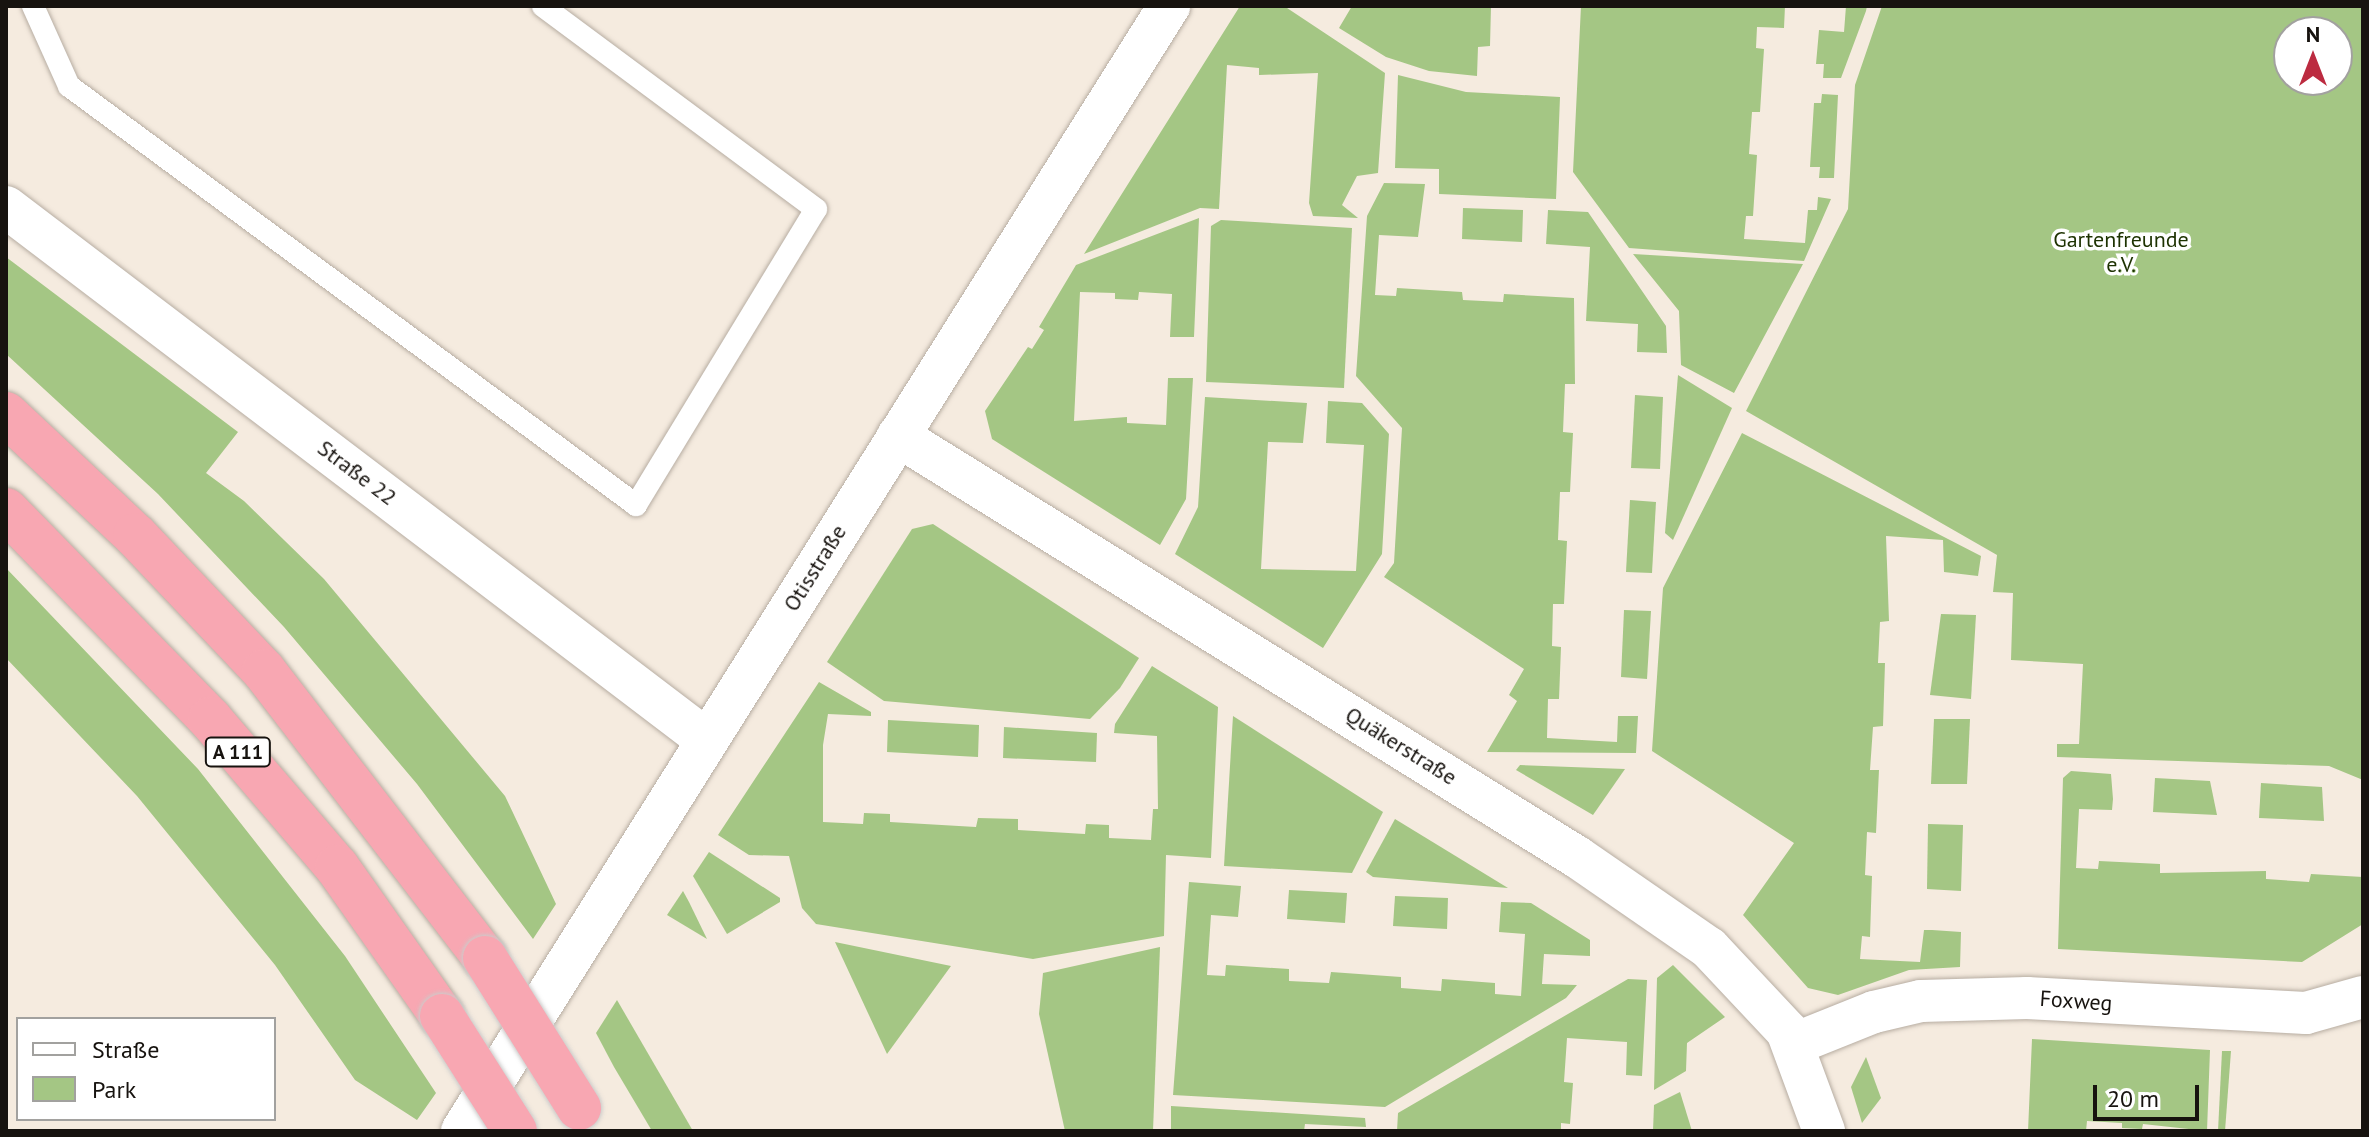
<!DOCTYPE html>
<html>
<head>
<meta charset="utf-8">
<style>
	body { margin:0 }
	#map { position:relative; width:2369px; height:1137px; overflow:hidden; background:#f5ebdf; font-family:"PT Sans",sans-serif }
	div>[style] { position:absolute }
	.green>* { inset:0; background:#a4c684 }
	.roads { filter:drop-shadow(0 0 2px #b7ada2) drop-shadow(0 0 2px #b7ada2) }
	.service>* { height:22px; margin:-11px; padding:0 11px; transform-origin:11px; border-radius:11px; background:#fff }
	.minor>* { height:42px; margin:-21px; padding:0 21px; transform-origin:21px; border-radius:21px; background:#fff }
	.motorway>* { height:44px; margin:-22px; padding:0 22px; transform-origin:22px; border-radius:22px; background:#f8a7b2 }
	.bridges { filter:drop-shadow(0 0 2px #cccbca) drop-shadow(0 0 2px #cccbca) }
	.motorway-bridge>* { height:44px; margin:-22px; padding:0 22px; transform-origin:22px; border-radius:22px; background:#f8a7b2 }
	span { translate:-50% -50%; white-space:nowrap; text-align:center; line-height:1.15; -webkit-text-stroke:7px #fff; paint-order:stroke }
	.shield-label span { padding:2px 6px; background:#fff; border:2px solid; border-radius:6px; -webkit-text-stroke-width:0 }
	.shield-label { font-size:20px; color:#17130f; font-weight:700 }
	.park-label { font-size:22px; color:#1d3201 }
	.street-label { font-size:22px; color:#17130f }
	.frame { position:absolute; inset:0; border:8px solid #17130f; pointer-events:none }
	.legend { position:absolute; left:16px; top:1017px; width:260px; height:104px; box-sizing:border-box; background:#fff; border:2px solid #a2a19f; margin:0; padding:10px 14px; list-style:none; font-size:24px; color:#17130f }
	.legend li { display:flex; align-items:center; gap:16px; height:40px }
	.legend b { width:40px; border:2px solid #a2a19f }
	.north { position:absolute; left:2273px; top:16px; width:80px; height:80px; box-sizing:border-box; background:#fff; border:2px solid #a2a19f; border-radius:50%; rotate:0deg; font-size:22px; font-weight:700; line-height:32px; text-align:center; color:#17130f }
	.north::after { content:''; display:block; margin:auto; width:28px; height:36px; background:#bc2b40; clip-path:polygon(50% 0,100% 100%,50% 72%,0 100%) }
	.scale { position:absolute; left:2093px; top:1085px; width:106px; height:36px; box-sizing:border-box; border:4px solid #17130f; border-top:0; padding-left:10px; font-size:24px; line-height:28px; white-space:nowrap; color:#17130f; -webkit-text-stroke:6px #fff; paint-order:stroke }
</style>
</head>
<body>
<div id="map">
	<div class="green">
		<i style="clip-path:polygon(1240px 6px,1284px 6px,1385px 73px,1378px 173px,1357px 176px,1342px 205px,1358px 218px,1313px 216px,1309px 203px,1318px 73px,1259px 75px,1259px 68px,1227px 65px,1219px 209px,1200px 208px,1084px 254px)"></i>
		<i style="clip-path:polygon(1352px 6px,1491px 6px,1490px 46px,1478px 47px,1477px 76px,1429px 71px,1386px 57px,1339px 28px)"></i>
		<i style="clip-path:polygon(1581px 6px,1785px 6px,1784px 28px,1757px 27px,1756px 48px,1764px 49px,1760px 112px,1752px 112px,1749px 154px,1757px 155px,1753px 216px,1746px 216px,1744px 239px,1805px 243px,1808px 210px,1817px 210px,1818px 197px,1831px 199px,1804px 261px,1629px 248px,1573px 172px)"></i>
		<i style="clip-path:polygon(1846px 6px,1867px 6px,1866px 11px,1841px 78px,1823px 78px,1824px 64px,1816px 64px,1819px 30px,1844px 32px)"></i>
		<i style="clip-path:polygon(evenodd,1882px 6px,2363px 6px,2363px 780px,2329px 766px,2057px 757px,2057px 744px,2079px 744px,2083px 664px,2011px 660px,2013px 593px,1993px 592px,1997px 555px,1746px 411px,1848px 209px,1855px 85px,1882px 6px,2289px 32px,2337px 32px,2337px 80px,2289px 80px,2289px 32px)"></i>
		<i style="clip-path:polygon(1398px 75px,1466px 92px,1560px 97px,1556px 199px,1439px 194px,1439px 169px,1395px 168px)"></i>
		<i style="clip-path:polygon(1822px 94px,1838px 95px,1834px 178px,1819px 178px,1820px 167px,1810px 167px,1814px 103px,1821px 103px)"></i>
		<i style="clip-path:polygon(1384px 183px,1425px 184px,1418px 237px,1379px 235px,1375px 295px,1396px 296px,1397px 288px,1462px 292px,1463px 300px,1503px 302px,1504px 294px,1574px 298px,1575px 384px,1565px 384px,1563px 432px,1573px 433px,1570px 492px,1560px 492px,1558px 540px,1567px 541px,1564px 604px,1553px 604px,1552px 646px,1561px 647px,1559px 699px,1548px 699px,1547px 738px,1617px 742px,1618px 716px,1638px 716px,1636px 753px,1487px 752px,1517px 701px,1509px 695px,1524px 669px,1384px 577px,1394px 563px,1402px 428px,1356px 376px,1367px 216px)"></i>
		<i style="clip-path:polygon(1463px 208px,1523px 210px,1522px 242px,1462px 239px)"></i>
		<i style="clip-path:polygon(1548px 210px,1588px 212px,1666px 326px,1667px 353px,1637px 352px,1638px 324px,1586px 321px,1590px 247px,1546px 244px)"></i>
		<i style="clip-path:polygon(1199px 218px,1194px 337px,1170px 337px,1172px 294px,1139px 292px,1138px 300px,1115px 299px,1115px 293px,1080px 292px,1074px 421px,1127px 417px,1127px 423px,1166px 425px,1168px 378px,1193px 378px,1186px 499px,1160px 545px,992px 439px,985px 411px,1028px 347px,1032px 349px,1044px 330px,1039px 327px,1076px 265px)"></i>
		<i style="clip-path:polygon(1221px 220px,1352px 228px,1344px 388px,1206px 382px,1211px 226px)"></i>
		<i style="clip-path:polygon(1633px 254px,1803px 264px,1734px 393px,1681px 365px,1679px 311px)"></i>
		<i style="clip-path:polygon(6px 257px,238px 432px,206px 473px,244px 501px,324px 579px,505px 796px,556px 904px,533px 939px,417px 784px,284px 627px,158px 494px,6px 354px)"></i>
		<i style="clip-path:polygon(1678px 375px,1732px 408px,1673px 540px,1665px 533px)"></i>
		<i style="clip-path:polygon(1635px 395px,1663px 397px,1660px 469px,1631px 468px)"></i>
		<i style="clip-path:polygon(1205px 397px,1307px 403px,1303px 443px,1268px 442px,1261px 569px,1356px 571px,1364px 445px,1326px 443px,1328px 401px,1362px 403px,1389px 434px,1382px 554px,1323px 648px,1175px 554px,1198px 507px)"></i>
		<i style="clip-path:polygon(1742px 433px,1981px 556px,1978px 576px,1944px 572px,1943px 540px,1886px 536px,1889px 621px,1880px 622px,1878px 663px,1885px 663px,1883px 726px,1873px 727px,1870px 770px,1879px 770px,1876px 833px,1867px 832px,1865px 875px,1872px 876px,1870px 937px,1862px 936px,1860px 959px,1920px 962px,1924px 930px,1932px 930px,1961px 932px,1960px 967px,1909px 970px,1838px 995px,1808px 988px,1743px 915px,1794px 843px,1652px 751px,1663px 588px)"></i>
		<i style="clip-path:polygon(1630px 500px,1656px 502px,1652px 573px,1626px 572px)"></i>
		<i style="clip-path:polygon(933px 524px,1139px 658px,1120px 688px,1090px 719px,884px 701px,827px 662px,912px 529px)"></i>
		<i style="clip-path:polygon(6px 568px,198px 769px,345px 956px,436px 1093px,417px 1120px,355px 1080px,275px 965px,137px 796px,6px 658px)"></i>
		<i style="clip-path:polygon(1624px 610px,1651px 611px,1647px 679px,1621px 677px)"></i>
		<i style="clip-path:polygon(1941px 614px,1976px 615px,1971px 699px,1930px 695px)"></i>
		<i style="clip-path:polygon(1152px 666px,1218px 707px,1211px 858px,1166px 855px,1164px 936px,1033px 959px,816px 924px,802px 908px,789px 856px,749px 855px,718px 835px,819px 682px,871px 712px,871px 716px,828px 714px,823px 745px,823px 822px,863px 824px,864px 813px,890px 814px,890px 822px,976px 827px,978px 818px,1018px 819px,1018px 830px,1085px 834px,1086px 824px,1109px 825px,1109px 838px,1151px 840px,1153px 809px,1158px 809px,1157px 736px,1114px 733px,1115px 724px)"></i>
		<i style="clip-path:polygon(1233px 716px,1383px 812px,1352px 873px,1224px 866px)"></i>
		<i style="clip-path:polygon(1934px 719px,1970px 719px,1967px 784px,1931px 784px)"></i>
		<i style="clip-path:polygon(888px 720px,979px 725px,978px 757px,887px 752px)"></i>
		<i style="clip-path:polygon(1004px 727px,1097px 733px,1096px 762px,1003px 758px)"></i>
		<i style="clip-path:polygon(1520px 765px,1625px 769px,1593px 815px,1516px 770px)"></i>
		<i style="clip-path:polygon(2071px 771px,2111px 774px,2113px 799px,2112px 810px,2079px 809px,2076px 868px,2098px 869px,2099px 861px,2160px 864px,2160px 873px,2266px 871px,2266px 879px,2309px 882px,2311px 874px,2363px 877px,2363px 924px,2302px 962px,2058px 949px,2063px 778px)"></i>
		<i style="clip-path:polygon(2155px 778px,2210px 781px,2217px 815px,2153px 812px)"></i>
		<i style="clip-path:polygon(2261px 783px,2322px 787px,2324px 821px,2259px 818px)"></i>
		<i style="clip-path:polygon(1395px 819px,1508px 888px,1373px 877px,1366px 872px)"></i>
		<i style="clip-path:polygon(1928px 824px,1963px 825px,1961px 891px,1927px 889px)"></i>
		<i style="clip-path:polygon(709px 852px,780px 898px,780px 902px,727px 934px,693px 876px)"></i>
		<i style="clip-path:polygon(1189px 882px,1241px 886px,1238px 917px,1211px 915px,1207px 975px,1225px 976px,1226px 965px,1289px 969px,1289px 981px,1329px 983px,1331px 972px,1401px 977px,1401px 988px,1441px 991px,1442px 979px,1495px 983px,1495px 994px,1521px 996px,1525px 934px,1499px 932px,1501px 902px,1531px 903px,1590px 940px,1590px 956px,1544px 954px,1542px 984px,1577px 985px,1566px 998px,1385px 1107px,1173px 1095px)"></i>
		<i style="clip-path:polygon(1289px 890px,1347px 893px,1345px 923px,1287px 919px)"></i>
		<i style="clip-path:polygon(683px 891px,689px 902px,707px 939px,667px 915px)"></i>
		<i style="clip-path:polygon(1395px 896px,1448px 898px,1447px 929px,1393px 926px)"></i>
		<i style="clip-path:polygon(835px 942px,951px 966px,887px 1054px)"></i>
		<i style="clip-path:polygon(1160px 947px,1153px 1131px,1065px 1131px,1039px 1014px,1043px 973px)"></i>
		<i style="clip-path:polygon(1673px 965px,1725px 1017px,1687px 1043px,1686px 1071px,1654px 1090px,1657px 978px)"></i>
		<i style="clip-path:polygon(1628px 979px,1647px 980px,1642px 1076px,1626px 1075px,1627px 1042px,1567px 1038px,1564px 1082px,1573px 1083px,1570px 1124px,1561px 1123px,1561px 1131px,1397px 1131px,1398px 1113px)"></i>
		<i style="clip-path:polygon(617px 1000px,693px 1131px,652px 1131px,614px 1067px,596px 1033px)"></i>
		<i style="clip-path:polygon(2032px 1039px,2210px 1050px,2207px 1131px,2143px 1124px,2142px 1129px,2122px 1128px,2122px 1123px,2087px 1121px,2086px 1131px,2028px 1131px)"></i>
		<i style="clip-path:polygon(2222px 1051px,2231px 1051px,2225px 1131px,2218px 1131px)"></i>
		<i style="clip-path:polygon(1866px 1057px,1881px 1098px,1862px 1123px,1851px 1087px)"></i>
		<i style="clip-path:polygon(1680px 1092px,1692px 1131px,1653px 1131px,1654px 1105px)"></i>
		<i style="clip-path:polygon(1171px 1106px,1365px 1118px,1366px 1127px,1305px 1124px,1304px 1131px,1171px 1131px)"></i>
	</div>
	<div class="roads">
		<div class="service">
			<i style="left:33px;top:6px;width:88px;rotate:65.8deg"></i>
			<i style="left:69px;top:86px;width:705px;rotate:36.46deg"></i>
			<i style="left:636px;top:505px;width:346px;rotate:-58.7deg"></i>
			<i style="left:816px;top:209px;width:340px;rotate:-143.4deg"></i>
		</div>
		<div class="minor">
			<i style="left:6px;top:207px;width:881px;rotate:37.25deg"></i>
			<i style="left:898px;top:436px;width:799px;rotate:31.8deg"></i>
			<i style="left:1577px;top:857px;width:160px;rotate:34.6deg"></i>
			<i style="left:1709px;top:948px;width:114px;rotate:46.8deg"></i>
			<i style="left:1787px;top:1031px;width:107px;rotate:69.7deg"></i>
			<i style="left:1794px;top:1044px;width:86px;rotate:-21.8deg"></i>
			<i style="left:1874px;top:1012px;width:48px;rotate:-13.2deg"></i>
			<i style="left:1921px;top:1001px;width:106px;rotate:-1.6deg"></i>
			<i style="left:2027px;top:998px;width:279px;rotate:3.1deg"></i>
			<i style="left:2306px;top:1013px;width:59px;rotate:-15.7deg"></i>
			<i style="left:462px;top:1131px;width:1329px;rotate:-57.85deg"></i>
		</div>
		<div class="motorway">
			<i style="left:6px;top:414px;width:177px;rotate:43.2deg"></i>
			<i style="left:135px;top:535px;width:187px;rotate:46.5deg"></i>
			<i style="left:264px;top:671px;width:362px;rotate:52.4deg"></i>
			<i style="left:6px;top:510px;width:292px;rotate:45.7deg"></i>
			<i style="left:210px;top:719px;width:195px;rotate:49.4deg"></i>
			<i style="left:337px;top:867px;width:182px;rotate:54.8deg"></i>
		</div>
	</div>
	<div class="bridges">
		<div class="motorway-bridge">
			<i style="left:485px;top:958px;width:177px;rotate:57.9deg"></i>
			<i style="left:442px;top:1016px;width:136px;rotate:57.6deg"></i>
		</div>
	</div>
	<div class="shield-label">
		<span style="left:238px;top:752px">A 111</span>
	</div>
	<div class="park-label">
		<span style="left:2121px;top:252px">Gartenfreunde<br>e.V.</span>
	</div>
	<div class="street-label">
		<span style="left:357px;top:473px;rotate:37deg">Straße 22</span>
		<span style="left:815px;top:568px;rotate:-58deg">Otisstraße</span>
		<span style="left:1401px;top:746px;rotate:32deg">Quäkerstraße</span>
		<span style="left:2076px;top:1001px;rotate:4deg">Foxweg</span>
	</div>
	<div class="frame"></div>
	<ul class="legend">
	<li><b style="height:10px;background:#fff"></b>Straße</li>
	<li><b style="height:22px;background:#a4c684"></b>Park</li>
	</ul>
	<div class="north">N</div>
	<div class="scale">20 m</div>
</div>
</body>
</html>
